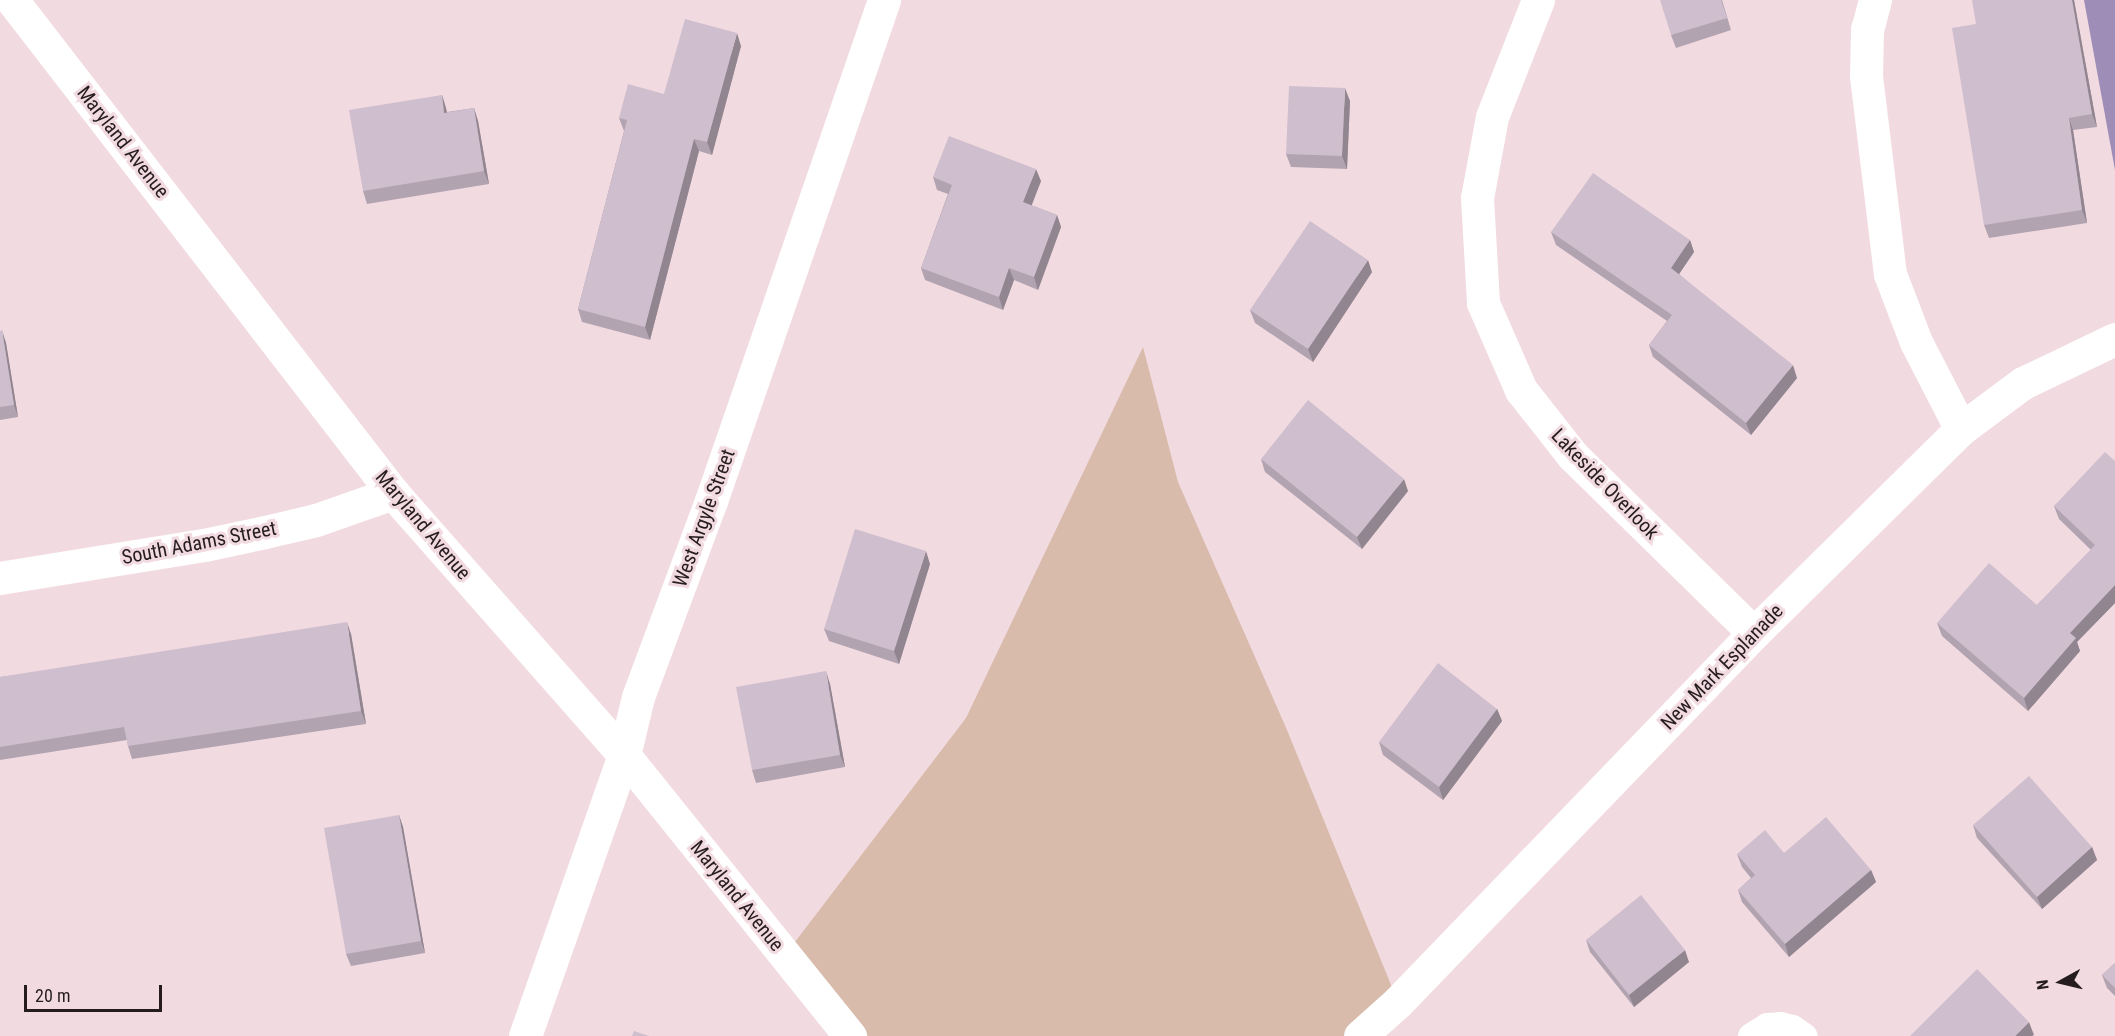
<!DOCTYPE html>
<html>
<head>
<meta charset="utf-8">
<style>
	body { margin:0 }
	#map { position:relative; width:2115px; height:1036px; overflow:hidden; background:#f2dae1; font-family:"Roboto Condensed",sans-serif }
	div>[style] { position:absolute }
	.green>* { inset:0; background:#d8bbab }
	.water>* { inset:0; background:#9e8eb7 }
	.service>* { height:27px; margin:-13.5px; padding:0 13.5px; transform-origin:13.5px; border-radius:13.5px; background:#fff }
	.minor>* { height:33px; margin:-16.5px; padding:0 16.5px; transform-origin:16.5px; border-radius:16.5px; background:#fff }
	.secondary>* { height:33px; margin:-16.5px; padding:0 16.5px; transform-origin:16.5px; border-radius:16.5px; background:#fff }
	.wall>* { inset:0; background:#b2a3b0 }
	.shaded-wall>* { inset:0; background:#918590 }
	.building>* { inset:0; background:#cfbecd }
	span { translate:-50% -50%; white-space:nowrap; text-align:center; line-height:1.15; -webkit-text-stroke:6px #f2dae1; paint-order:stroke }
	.street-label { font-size:20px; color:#251c1f }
	.north { position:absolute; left:2031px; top:952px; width:60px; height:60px; -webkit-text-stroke:4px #f2dae1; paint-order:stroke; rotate:262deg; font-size:16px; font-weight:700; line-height:24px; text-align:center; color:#251c1f }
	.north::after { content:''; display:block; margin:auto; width:21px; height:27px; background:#251c1f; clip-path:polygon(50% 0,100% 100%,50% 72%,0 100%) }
	.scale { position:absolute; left:24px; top:985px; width:138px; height:27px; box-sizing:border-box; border:3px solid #251c1f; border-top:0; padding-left:8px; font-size:18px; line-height:21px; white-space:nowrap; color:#251c1f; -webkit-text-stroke:4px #f2dae1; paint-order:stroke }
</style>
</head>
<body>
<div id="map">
	<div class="green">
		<i style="clip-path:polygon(1143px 347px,1178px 482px,1287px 730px,1398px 1002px,1360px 1036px,850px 1036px,785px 955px,966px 718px)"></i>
	</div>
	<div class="water">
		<i style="clip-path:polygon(2084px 0,2115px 0,2115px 170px)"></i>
	</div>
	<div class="service">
		<i style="left:1751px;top:1036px;width:19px;rotate:-32deg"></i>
		<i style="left:1767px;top:1026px;width:13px;rotate:-4deg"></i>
		<i style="left:1780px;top:1025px;width:12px;rotate:14deg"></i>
		<i style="left:1792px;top:1028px;width:14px;rotate:34deg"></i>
	</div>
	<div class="minor">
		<i style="left:1538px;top:0;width:126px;rotate:111.5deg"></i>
		<i style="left:1492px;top:117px;width:82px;rotate:100.5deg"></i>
		<i style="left:1477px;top:198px;width:105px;rotate:86.7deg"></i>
		<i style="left:1483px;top:303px;width:95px;rotate:66.4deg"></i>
		<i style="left:1521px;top:390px;width:84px;rotate:51.8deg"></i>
		<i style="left:1573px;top:456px;width:253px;rotate:44.4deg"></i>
		<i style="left:1875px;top:0;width:30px;rotate:105deg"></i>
		<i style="left:1867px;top:29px;width:47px;rotate:91.2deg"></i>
		<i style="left:1866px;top:76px;width:199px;rotate:83.1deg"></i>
		<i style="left:1890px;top:274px;width:73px;rotate:69.1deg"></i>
		<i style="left:1916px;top:342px;width:98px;rotate:62.7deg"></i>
		<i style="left:0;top:578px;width:207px;rotate:-9.2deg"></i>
		<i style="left:204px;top:545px;width:62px;rotate:-12deg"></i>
		<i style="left:265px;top:532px;width:52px;rotate:-13.2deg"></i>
		<i style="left:316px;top:520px;width:82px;rotate:-19.3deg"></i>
		<i style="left:525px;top:1036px;width:298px;rotate:-70.6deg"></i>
		<i style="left:624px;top:755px;width:60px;rotate:-76.4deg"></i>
		<i style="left:638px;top:697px;width:209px;rotate:-69.6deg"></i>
		<i style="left:711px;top:501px;width:530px;rotate:-70.95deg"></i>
		<i style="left:1360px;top:1036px;width:51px;rotate:-41.8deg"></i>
		<i style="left:1398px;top:1002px;width:513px;rotate:-46.03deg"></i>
		<i style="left:1754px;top:633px;width:291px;rotate:-44.6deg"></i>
		<i style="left:1961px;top:429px;width:77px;rotate:-36.6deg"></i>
		<i style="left:2023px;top:383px;width:102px;rotate:-25.6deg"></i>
	</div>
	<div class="secondary">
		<i style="left:12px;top:0;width:623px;rotate:52.3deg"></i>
		<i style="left:393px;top:493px;width:349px;rotate:48.6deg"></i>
		<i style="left:624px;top:755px;width:361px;rotate:51.2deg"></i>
	</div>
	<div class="wall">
		<i style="clip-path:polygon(1722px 0,1731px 30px,1676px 48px,1671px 35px)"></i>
		<i style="clip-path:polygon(2074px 0,2097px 127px,2073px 130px,2087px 223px,1989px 238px,1984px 225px,1976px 24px)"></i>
		<i style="clip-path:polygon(741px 46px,712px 155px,699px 151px,650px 340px,582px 322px,578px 309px,624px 131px,619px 118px,664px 94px)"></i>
		<i style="clip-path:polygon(442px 95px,447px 112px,474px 108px,478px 121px,489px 184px,367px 204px,363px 191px)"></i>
		<i style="clip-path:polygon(1350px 101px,1347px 169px,1291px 167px,1286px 154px)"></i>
		<i style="clip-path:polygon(933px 177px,1041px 181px,1031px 205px,1057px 215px,1061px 227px,1038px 290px,1014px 280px,1003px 310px,925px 280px,921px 268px,948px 194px,937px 190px)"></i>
		<i style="clip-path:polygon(1551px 232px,1690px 240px,1694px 252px,1679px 274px,1797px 378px,1751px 435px,1653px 357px,1649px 345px,1667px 321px,1556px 245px)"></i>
		<i style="clip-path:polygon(1372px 272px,1313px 362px,1255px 323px,1250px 310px)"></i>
		<i style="clip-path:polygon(0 331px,6px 343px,18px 417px,0 420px)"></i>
		<i style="clip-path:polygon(1261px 459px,1408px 491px,1362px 549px,1265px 472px)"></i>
		<i style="clip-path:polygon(2115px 461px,2115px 603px,2077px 642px,2080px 651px,2028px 711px,1942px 636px,1937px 623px,2037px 605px,2091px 550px,2059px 519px,2054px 506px)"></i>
		<i style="clip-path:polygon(930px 564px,899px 664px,829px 641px,824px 629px)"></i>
		<i style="clip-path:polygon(351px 634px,366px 724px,132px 759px,128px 746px,127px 740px,0 760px,0 677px)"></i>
		<i style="clip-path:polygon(830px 684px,845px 767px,756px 783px,752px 770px)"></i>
		<i style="clip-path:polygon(1497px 709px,1502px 721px,1443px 800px,1383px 755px,1379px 742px)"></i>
		<i style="clip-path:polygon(399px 815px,403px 827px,425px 953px,351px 966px,346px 954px)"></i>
		<i style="clip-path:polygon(1973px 825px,2092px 847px,2097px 860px,2042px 909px,1977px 838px)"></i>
		<i style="clip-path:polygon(1784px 853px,1871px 870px,1876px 882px,1789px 957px,1742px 902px,1738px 890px,1751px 878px,1742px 867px,1737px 854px)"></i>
		<i style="clip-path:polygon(1586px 940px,1689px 962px,1634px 1007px,1590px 952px)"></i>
		<i style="clip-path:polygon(2115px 963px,2115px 996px,2107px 988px,2102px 975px)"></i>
	</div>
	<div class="shaded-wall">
		<i style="clip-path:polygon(2072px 0,2074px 0,2097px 127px,2092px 114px)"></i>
		<i style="clip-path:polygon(737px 33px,741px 46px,712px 155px,707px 142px)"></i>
		<i style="clip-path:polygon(1345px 88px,1350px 101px,1347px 169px,1342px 156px)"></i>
		<i style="clip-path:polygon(442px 95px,446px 108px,449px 125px,444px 113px)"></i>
		<i style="clip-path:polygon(474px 108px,478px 121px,489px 184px,484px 171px)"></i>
		<i style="clip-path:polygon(2069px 118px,2073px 130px,2087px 223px,2082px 210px)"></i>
		<i style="clip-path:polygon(694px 139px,699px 151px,650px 340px,645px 327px)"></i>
		<i style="clip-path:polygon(1036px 169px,1041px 181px,1028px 215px,1023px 202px)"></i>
		<i style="clip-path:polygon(1057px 215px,1061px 227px,1038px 290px,1034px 277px)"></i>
		<i style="clip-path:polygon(1690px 240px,1694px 252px,1675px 280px,1671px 268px)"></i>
		<i style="clip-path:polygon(1368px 260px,1372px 272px,1313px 362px,1308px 349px)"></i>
		<i style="clip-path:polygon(1009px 268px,1014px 280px,1003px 310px,999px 297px)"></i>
		<i style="clip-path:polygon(2px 330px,6px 343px,18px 417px,14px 405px)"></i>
		<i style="clip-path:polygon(1793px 365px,1797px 378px,1751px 435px,1746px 423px)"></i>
		<i style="clip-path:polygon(1404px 479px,1408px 491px,1362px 549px,1357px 537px)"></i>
		<i style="clip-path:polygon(926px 551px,930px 564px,899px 664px,894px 651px)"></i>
		<i style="clip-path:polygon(2115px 585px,2115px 603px,2077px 642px,2080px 651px,2028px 711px,2024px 698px,2070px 633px)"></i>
		<i style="clip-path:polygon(347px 622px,351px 634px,366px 724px,361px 711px)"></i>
		<i style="clip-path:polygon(826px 671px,830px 684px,845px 767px,840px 755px)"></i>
		<i style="clip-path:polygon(1497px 709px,1502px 721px,1443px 800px,1439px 787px)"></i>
		<i style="clip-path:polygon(399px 815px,403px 827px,425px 953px,421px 941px)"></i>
		<i style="clip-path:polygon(2092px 847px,2097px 860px,2042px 909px,2037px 897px)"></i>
		<i style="clip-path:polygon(1871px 870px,1876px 882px,1789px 957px,1785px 944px)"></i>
		<i style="clip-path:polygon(1685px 950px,1689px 962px,1634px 1007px,1629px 995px)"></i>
		<i style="clip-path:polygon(2029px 1022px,2034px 1035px,2032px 1036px,2015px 1036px)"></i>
	</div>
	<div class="building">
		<i style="clip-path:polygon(1660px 0,1721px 0,1727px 18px,1671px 35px)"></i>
		<i style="clip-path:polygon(1972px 0,2072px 0,2092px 114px,2069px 118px,2082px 210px,1984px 225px,1952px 28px,1976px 24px)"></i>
		<i style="clip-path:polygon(685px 19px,737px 33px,707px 142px,694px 139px,645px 327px,578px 309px,627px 120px,619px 118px,628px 84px,664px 94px)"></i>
		<i style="clip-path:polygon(1289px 86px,1345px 88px,1342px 156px,1286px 154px)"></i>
		<i style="clip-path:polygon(442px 95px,444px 113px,474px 108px,484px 171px,363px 191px,349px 110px)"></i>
		<i style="clip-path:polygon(949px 136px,1036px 169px,1023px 202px,1057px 215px,1034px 277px,1009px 268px,999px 297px,921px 268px,952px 185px,933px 177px)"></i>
		<i style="clip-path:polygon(1593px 173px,1690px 240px,1671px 268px,1793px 365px,1746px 423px,1649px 345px,1672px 315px,1551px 232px)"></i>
		<i style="clip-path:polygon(1310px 221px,1368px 260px,1308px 349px,1250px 310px)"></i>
		<i style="clip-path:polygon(2px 330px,14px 405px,0 407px,0 331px)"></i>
		<i style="clip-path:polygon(1308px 400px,1404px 479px,1357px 537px,1261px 459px)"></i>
		<i style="clip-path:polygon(2105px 452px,2115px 461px,2115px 585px,2070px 633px,2076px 638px,2024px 698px,1937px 623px,1989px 563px,2037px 605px,2095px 545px,2054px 506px)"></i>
		<i style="clip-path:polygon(855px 529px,926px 551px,894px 651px,824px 629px)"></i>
		<i style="clip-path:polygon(347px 622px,361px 711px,128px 746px,124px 727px,0 747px,0 677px)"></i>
		<i style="clip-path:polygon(1438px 663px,1497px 709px,1439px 787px,1379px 742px)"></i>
		<i style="clip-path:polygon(826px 671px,840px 755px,752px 770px,736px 687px)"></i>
		<i style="clip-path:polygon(2029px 776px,2092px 847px,2037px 897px,1973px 825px)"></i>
		<i style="clip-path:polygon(399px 815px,421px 941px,346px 954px,324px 828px)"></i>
		<i style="clip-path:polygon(1826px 817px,1871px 870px,1785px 944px,1738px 890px,1755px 875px,1737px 854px,1765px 830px,1784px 853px)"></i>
		<i style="clip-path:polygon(1641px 895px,1685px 950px,1629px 995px,1586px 940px)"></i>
		<i style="clip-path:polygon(2115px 963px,2115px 988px,2102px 975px)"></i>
		<i style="clip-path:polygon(1977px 969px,2029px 1022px,2015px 1036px,1910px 1036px)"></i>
		<i style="clip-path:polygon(634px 1031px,649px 1036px,632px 1036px)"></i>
	</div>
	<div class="street-label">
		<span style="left:123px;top:142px;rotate:52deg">Maryland Avenue</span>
		<span style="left:1605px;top:484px;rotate:46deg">Lakeside Overlook</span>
		<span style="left:704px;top:518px;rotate:-70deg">West Argyle Street</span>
		<span style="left:423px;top:525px;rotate:50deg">Maryland Avenue</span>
		<span style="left:199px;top:543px;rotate:-11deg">South Adams Street</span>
		<span style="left:1722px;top:667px;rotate:-46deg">New Mark Esplanade</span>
		<span style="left:737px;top:896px;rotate:51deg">Maryland Avenue</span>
	</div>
	<div class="north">N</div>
	<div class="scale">20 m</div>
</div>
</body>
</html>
